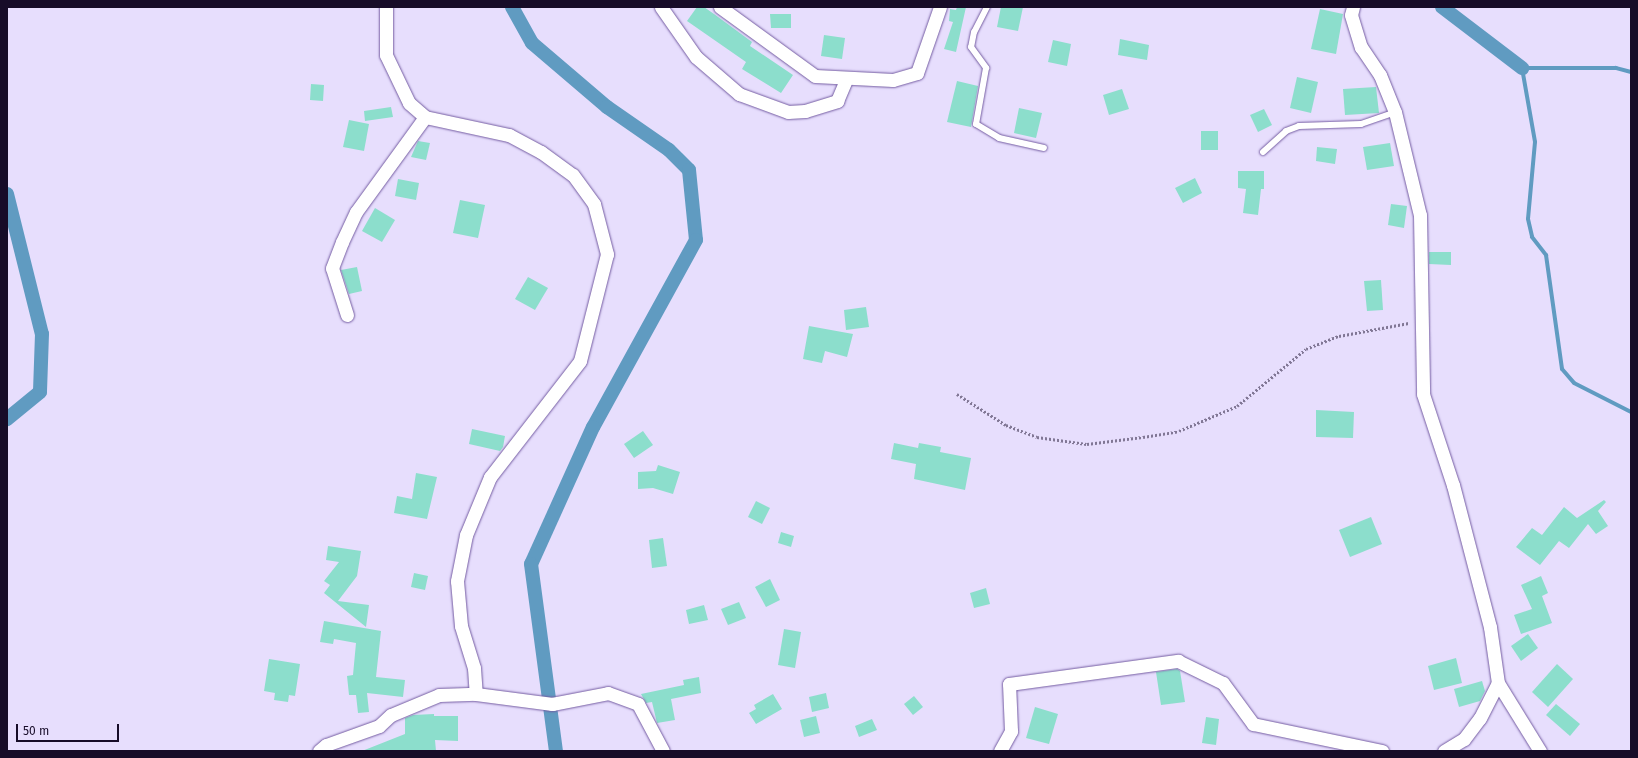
<!DOCTYPE html>
<html>
<head>
<meta charset="utf-8">
<style>
	body { margin:0 }
	#map { position:relative; width:1638px; height:758px; overflow:hidden; background:#e7defd; font-family:"Fira Sans",sans-serif }
	div>[style] { position:absolute }
	.stream>* { height:4px; margin:-2px; padding:0 2px; transform-origin:2px; border-radius:2px; background:#609bc1 }
	.canal>* { height:14px; margin:-7px; padding:0 7px; transform-origin:7px; border-radius:7px; background:#609bc1 }
	.building>* { inset:0; background:#8cdecc }
	.path>* { height:2.5px; margin-top:-1.25px; transform-origin:0; background:repeating-linear-gradient(90deg,#817795 0 2px,transparent 0 4px) }
	.roads { filter:drop-shadow(0 0 1px #745ca2) drop-shadow(0 0 1px #745ca2) }
	.service>* { height:6px; margin:-3px; padding:0 3px; transform-origin:3px; border-radius:3px; background:#fff }
	.minor>* { height:13px; margin:-6.5px; padding:0 6.5px; transform-origin:6.5px; border-radius:6.5px; background:#fff }
	span { translate:-50% -50%; white-space:nowrap; text-align:center; line-height:1.15; -webkit-text-stroke:4px #e7defd; paint-order:stroke }
	.frame { position:absolute; inset:0; border:8px solid #170c28; pointer-events:none }
	.scale { position:absolute; left:16px; top:724px; width:103px; height:18px; box-sizing:border-box; border:2px solid #170c28; border-top:0; padding-left:5px; font-size:12px; line-height:14px; white-space:nowrap; color:#170c28; -webkit-text-stroke:3px #e7defd; paint-order:stroke }
</style>
</head>
<body>
<div id="map">
	<div class="stream">
		<i style="left:1631px;top:72px;width:16px;rotate:-165deg"></i>
		<i style="left:1616px;top:68px;width:94px;rotate:180deg"></i>
		<i style="left:1522px;top:68px;width:75px;rotate:80deg"></i>
		<i style="left:1535px;top:142px;width:77px;rotate:95.2deg"></i>
		<i style="left:1528px;top:219px;width:18px;rotate:77deg"></i>
		<i style="left:1532px;top:237px;width:23px;rotate:52deg"></i>
		<i style="left:1546px;top:255px;width:115px;rotate:82deg"></i>
		<i style="left:1562px;top:369px;width:18px;rotate:49deg"></i>
		<i style="left:1574px;top:383px;width:64px;rotate:27deg"></i>
	</div>
	<div class="canal">
		<i style="left:512px;top:7px;width:41px;rotate:60.9deg"></i>
		<i style="left:532px;top:43px;width:99px;rotate:40.5deg"></i>
		<i style="left:607px;top:107px;width:75px;rotate:34.7deg"></i>
		<i style="left:669px;top:150px;width:28px;rotate:45deg"></i>
		<i style="left:689px;top:170px;width:70px;rotate:84.3deg"></i>
		<i style="left:696px;top:240px;width:213px;rotate:118.8deg"></i>
		<i style="left:593px;top:427px;width:150px;rotate:114.3deg"></i>
		<i style="left:531px;top:564px;width:189px;rotate:82.4deg"></i>
		<i style="left:1442px;top:7px;width:101px;rotate:37.3deg"></i>
		<i style="left:7px;top:194px;width:144px;rotate:76deg"></i>
		<i style="left:42px;top:334px;width:58px;rotate:92deg"></i>
		<i style="left:40px;top:392px;width:43px;rotate:140.7deg"></i>
	</div>
	<div class="building">
		<i style="clip-path:polygon(697px 7px,704px 7px,714px 14px,752px 42px,750px 46px,793px 75px,781px 93px,742px 69px,746px 62px,687px 21px)"></i>
		<i style="clip-path:polygon(957px 7px,966px 7px,956px 52px,944px 49px,953px 22px,949px 21px,950px 9px,956px 10px)"></i>
		<i style="clip-path:polygon(1001px 7px,1023px 7px,1018px 31px,997px 27px)"></i>
		<i style="clip-path:polygon(1320px 9px,1343px 14px,1336px 54px,1311px 49px)"></i>
		<i style="clip-path:polygon(770px 14px,791px 14px,791px 28px,771px 28px)"></i>
		<i style="clip-path:polygon(824px 35px,845px 38px,842px 59px,821px 56px)"></i>
		<i style="clip-path:polygon(1120px 39px,1149px 45px,1147px 60px,1118px 55px)"></i>
		<i style="clip-path:polygon(1053px 40px,1071px 44px,1067px 66px,1048px 62px)"></i>
		<i style="clip-path:polygon(1297px 77px,1318px 82px,1311px 113px,1290px 108px)"></i>
		<i style="clip-path:polygon(957px 81px,978px 86px,971px 127px,947px 122px)"></i>
		<i style="clip-path:polygon(311px 84px,324px 85px,323px 101px,310px 100px)"></i>
		<i style="clip-path:polygon(1376px 87px,1379px 113px,1345px 115px,1343px 89px)"></i>
		<i style="clip-path:polygon(1122px 89px,1129px 109px,1109px 115px,1103px 95px)"></i>
		<i style="clip-path:polygon(391px 107px,393px 117px,365px 121px,364px 111px)"></i>
		<i style="clip-path:polygon(1019px 108px,1042px 113px,1036px 138px,1014px 133px)"></i>
		<i style="clip-path:polygon(1264px 109px,1272px 125px,1258px 132px,1250px 115px)"></i>
		<i style="clip-path:polygon(349px 120px,369px 124px,364px 151px,343px 147px)"></i>
		<i style="clip-path:polygon(1201px 131px,1218px 131px,1218px 150px,1201px 150px)"></i>
		<i style="clip-path:polygon(418px 141px,430px 143px,426px 160px,411px 157px)"></i>
		<i style="clip-path:polygon(1390px 143px,1394px 166px,1367px 170px,1363px 147px)"></i>
		<i style="clip-path:polygon(1317px 147px,1337px 149px,1335px 164px,1316px 161px)"></i>
		<i style="clip-path:polygon(1238px 171px,1264px 171px,1264px 189px,1261px 189px,1258px 215px,1243px 213px,1246px 189px,1238px 188px)"></i>
		<i style="clip-path:polygon(1195px 178px,1202px 193px,1183px 203px,1175px 188px)"></i>
		<i style="clip-path:polygon(398px 179px,419px 183px,416px 200px,395px 196px)"></i>
		<i style="clip-path:polygon(460px 200px,485px 205px,478px 238px,453px 233px)"></i>
		<i style="clip-path:polygon(1391px 204px,1407px 206px,1404px 228px,1388px 225px)"></i>
		<i style="clip-path:polygon(375px 208px,395px 220px,382px 242px,362px 231px)"></i>
		<i style="clip-path:polygon(1429px 252px,1451px 252px,1451px 265px,1429px 264px)"></i>
		<i style="clip-path:polygon(357px 267px,362px 291px,349px 294px,341px 270px)"></i>
		<i style="clip-path:polygon(528px 277px,548px 288px,535px 310px,515px 299px)"></i>
		<i style="clip-path:polygon(1381px 280px,1383px 310px,1367px 311px,1364px 281px)"></i>
		<i style="clip-path:polygon(866px 307px,869px 327px,846px 330px,844px 310px)"></i>
		<i style="clip-path:polygon(809px 326px,853px 334px,847px 357px,825px 351px,822px 363px,803px 359px)"></i>
		<i style="clip-path:polygon(1316px 410px,1354px 412px,1353px 438px,1316px 437px)"></i>
		<i style="clip-path:polygon(472px 429px,505px 436px,503px 447px,500px 451px,469px 444px)"></i>
		<i style="clip-path:polygon(643px 431px,653px 445px,634px 458px,624px 444px)"></i>
		<i style="clip-path:polygon(894px 443px,918px 448px,919px 443px,941px 447px,940px 452px,971px 458px,965px 490px,914px 479px,916px 464px,891px 459px)"></i>
		<i style="clip-path:polygon(658px 465px,680px 472px,673px 494px,653px 488px,638px 489px,638px 472px,656px 471px)"></i>
		<i style="clip-path:polygon(416px 473px,437px 477px,427px 519px,394px 513px,397px 496px,412px 499px)"></i>
		<i style="clip-path:polygon(1604px 500px,1606px 502px,1598px 511px,1608px 526px,1596px 534px,1588px 524px,1569px 548px,1559px 541px,1540px 565px,1516px 547px,1532px 528px,1542px 535px,1564px 507px,1577px 518px)"></i>
		<i style="clip-path:polygon(756px 501px,770px 508px,762px 524px,748px 517px)"></i>
		<i style="clip-path:polygon(1371px 517px,1382px 544px,1350px 557px,1339px 530px)"></i>
		<i style="clip-path:polygon(781px 532px,794px 536px,791px 547px,778px 543px)"></i>
		<i style="clip-path:polygon(663px 538px,667px 566px,652px 568px,649px 540px)"></i>
		<i style="clip-path:polygon(328px 546px,361px 551px,357px 576px,338px 601px,369px 605px,366px 627px,324px 593px,330px 585px,324px 581px,339px 562px,326px 560px)"></i>
		<i style="clip-path:polygon(414px 573px,428px 576px,425px 590px,411px 587px)"></i>
		<i style="clip-path:polygon(1541px 576px,1548px 593px,1542px 596px,1552px 623px,1521px 634px,1514px 615px,1532px 609px,1521px 585px)"></i>
		<i style="clip-path:polygon(770px 579px,780px 600px,766px 607px,755px 587px)"></i>
		<i style="clip-path:polygon(986px 588px,990px 604px,974px 608px,970px 593px)"></i>
		<i style="clip-path:polygon(739px 602px,746px 618px,728px 625px,721px 609px)"></i>
		<i style="clip-path:polygon(704px 605px,708px 620px,689px 624px,686px 610px)"></i>
		<i style="clip-path:polygon(324px 621px,381px 631px,376px 677px,405px 680px,403px 697px,367px 693px,369px 712px,358px 713px,356px 695px,349px 695px,347px 676px,353px 675px,356px 643px,334px 639px,333px 644px,320px 642px)"></i>
		<i style="clip-path:polygon(784px 629px,801px 632px,795px 668px,778px 665px)"></i>
		<i style="clip-path:polygon(1528px 634px,1538px 648px,1521px 661px,1511px 646px)"></i>
		<i style="clip-path:polygon(1456px 658px,1462px 683px,1434px 690px,1428px 666px)"></i>
		<i style="clip-path:polygon(269px 659px,300px 664px,295px 696px,289px 695px,288px 702px,274px 700px,275px 693px,264px 691px)"></i>
		<i style="clip-path:polygon(1557px 664px,1573px 679px,1548px 707px,1532px 692px)"></i>
		<i style="clip-path:polygon(1177px 669px,1180px 671px,1185px 702px,1161px 705px,1156px 672px)"></i>
		<i style="clip-path:polygon(699px 677px,701px 693px,671px 699px,675px 720px,657px 723px,652px 702px,646px 703px,641px 694px,684px 685px,683px 680px)"></i>
		<i style="clip-path:polygon(1482px 681px,1485px 691px,1480px 701px,1459px 707px,1454px 689px)"></i>
		<i style="clip-path:polygon(826px 693px,829px 708px,812px 712px,809px 697px)"></i>
		<i style="clip-path:polygon(773px 694px,782px 709px,756px 724px,749px 713px,756px 709px,754px 705px)"></i>
		<i style="clip-path:polygon(914px 696px,923px 707px,913px 715px,904px 704px)"></i>
		<i style="clip-path:polygon(1556px 704px,1580px 724px,1570px 736px,1546px 715px)"></i>
		<i style="clip-path:polygon(1035px 707px,1058px 714px,1049px 744px,1026px 738px)"></i>
		<i style="clip-path:polygon(434px 714px,434px 716px,458px 716px,458px 741px,435px 740px,436px 751px,362px 751px,405px 734px,405px 718px,413px 715px)"></i>
		<i style="clip-path:polygon(816px 716px,820px 733px,804px 737px,800px 720px)"></i>
		<i style="clip-path:polygon(1206px 717px,1219px 719px,1216px 745px,1202px 743px)"></i>
		<i style="clip-path:polygon(872px 719px,877px 730px,859px 737px,855px 726px)"></i>
	</div>
	<div class="path">
		<i style="left:957px;top:394px;width:58px;rotate:32.3deg"></i>
		<i style="left:1006px;top:425px;width:33px;rotate:21deg"></i>
		<i style="left:1037px;top:437px;width:50px;rotate:8deg"></i>
		<i style="left:1087px;top:444px;width:56px;rotate:-7.1deg"></i>
		<i style="left:1143px;top:437px;width:36px;rotate:-9deg"></i>
		<i style="left:1179px;top:431px;width:63px;rotate:-23.3deg"></i>
		<i style="left:1237px;top:406px;width:89px;rotate:-39.6deg"></i>
		<i style="left:1306px;top:349px;width:35px;rotate:-22deg"></i>
		<i style="left:1339px;top:336px;width:71px;rotate:-10.5deg"></i>
	</div>
	<div class="roads">
		<div class="service">
			<i style="left:987px;top:7px;width:28px;rotate:117deg"></i>
			<i style="left:974px;top:32px;width:15px;rotate:101deg"></i>
			<i style="left:971px;top:47px;width:26px;rotate:54deg"></i>
			<i style="left:986px;top:68px;width:57px;rotate:100.1deg"></i>
			<i style="left:976px;top:124px;width:27px;rotate:31deg"></i>
			<i style="left:999px;top:138px;width:46px;rotate:12.5deg"></i>
			<i style="left:1263px;top:152px;width:31px;rotate:-42deg"></i>
			<i style="left:1286px;top:131px;width:14px;rotate:-21deg"></i>
			<i style="left:1299px;top:126px;width:62px;rotate:-1.8deg"></i>
			<i style="left:1361px;top:124px;width:36px;rotate:-19deg"></i>
		</div>
		<div class="minor">
			<i style="left:386px;top:7px;width:48px;rotate:90deg"></i>
			<i style="left:386px;top:55px;width:53px;rotate:64.4deg"></i>
			<i style="left:409px;top:103px;width:21px;rotate:41deg"></i>
			<i style="left:425px;top:117px;width:86px;rotate:12.1deg"></i>
			<i style="left:509px;top:135px;width:36px;rotate:28deg"></i>
			<i style="left:541px;top:152px;width:39px;rotate:36deg"></i>
			<i style="left:573px;top:175px;width:36px;rotate:54deg"></i>
			<i style="left:594px;top:204px;width:52px;rotate:75.4deg"></i>
			<i style="left:607px;top:254px;width:110px;rotate:104.2deg"></i>
			<i style="left:580px;top:361px;width:147px;rotate:127.8deg"></i>
			<i style="left:490px;top:477px;width:63px;rotate:112.5deg"></i>
			<i style="left:466px;top:535px;width:47px;rotate:101.1deg"></i>
			<i style="left:457px;top:581px;width:45px;rotate:84.9deg"></i>
			<i style="left:461px;top:626px;width:44px;rotate:72.8deg"></i>
			<i style="left:474px;top:668px;width:26px;rotate:86deg"></i>
			<i style="left:661px;top:7px;width:61px;rotate:55deg"></i>
			<i style="left:696px;top:57px;width:57px;rotate:40.7deg"></i>
			<i style="left:739px;top:94px;width:52px;rotate:20.2deg"></i>
			<i style="left:788px;top:112px;width:17px;rotate:-3deg"></i>
			<i style="left:805px;top:111px;width:34px;rotate:-17deg"></i>
			<i style="left:837px;top:101px;width:25px;rotate:-67deg"></i>
			<i style="left:720px;top:7px;width:117px;rotate:36deg"></i>
			<i style="left:815px;top:76px;width:78px;rotate:2.9deg"></i>
			<i style="left:893px;top:80px;width:25px;rotate:-16deg"></i>
			<i style="left:917px;top:73px;width:70px;rotate:-70.8deg"></i>
			<i style="left:1353px;top:7px;width:8px;rotate:104deg"></i>
			<i style="left:1351px;top:15px;width:34px;rotate:73deg"></i>
			<i style="left:1361px;top:47px;width:34px;rotate:56deg"></i>
			<i style="left:1380px;top:75px;width:40px;rotate:68deg"></i>
			<i style="left:1395px;top:112px;width:106px;rotate:76.4deg"></i>
			<i style="left:1420px;top:215px;width:179px;rotate:89deg"></i>
			<i style="left:1423px;top:394px;width:96px;rotate:71.8deg"></i>
			<i style="left:1453px;top:485px;width:147px;rotate:75.4deg"></i>
			<i style="left:1490px;top:627px;width:57px;rotate:81.9deg"></i>
			<i style="left:1498px;top:683px;width:80px;rotate:58.3deg"></i>
			<i style="left:347px;top:315px;width:49px;rotate:-107.7deg"></i>
			<i style="left:332px;top:268px;width:28px;rotate:-69deg"></i>
			<i style="left:342px;top:242px;width:33px;rotate:-65deg"></i>
			<i style="left:356px;top:212px;width:117px;rotate:-54deg"></i>
			<i style="left:319px;top:751px;width:9px;rotate:-41deg"></i>
			<i style="left:326px;top:745px;width:56px;rotate:-19.7deg"></i>
			<i style="left:379px;top:726px;width:16px;rotate:-43deg"></i>
			<i style="left:391px;top:715px;width:52px;rotate:-22.6deg"></i>
			<i style="left:439px;top:695px;width:37px;rotate:-2deg"></i>
			<i style="left:476px;top:694px;width:77px;rotate:7.5deg"></i>
			<i style="left:552px;top:704px;width:57px;rotate:-11.1deg"></i>
			<i style="left:608px;top:693px;width:32px;rotate:20deg"></i>
			<i style="left:638px;top:704px;width:53px;rotate:62deg"></i>
			<i style="left:1000px;top:751px;width:23px;rotate:-61deg"></i>
			<i style="left:1011px;top:731px;width:47px;rotate:-92.4deg"></i>
			<i style="left:1009px;top:684px;width:171px;rotate:-7.8deg"></i>
			<i style="left:1178px;top:661px;width:50px;rotate:26.1deg"></i>
			<i style="left:1223px;top:683px;width:51px;rotate:53.8deg"></i>
			<i style="left:1253px;top:724px;width:132px;rotate:11.8deg"></i>
			<i style="left:1444px;top:751px;width:23px;rotate:-31deg"></i>
			<i style="left:1464px;top:739px;width:26px;rotate:-53deg"></i>
			<i style="left:1480px;top:718px;width:39px;rotate:-63deg"></i>
		</div>
	</div>
	<div class="frame"></div>
	<div class="scale">50 m</div>
</div>
</body>
</html>
